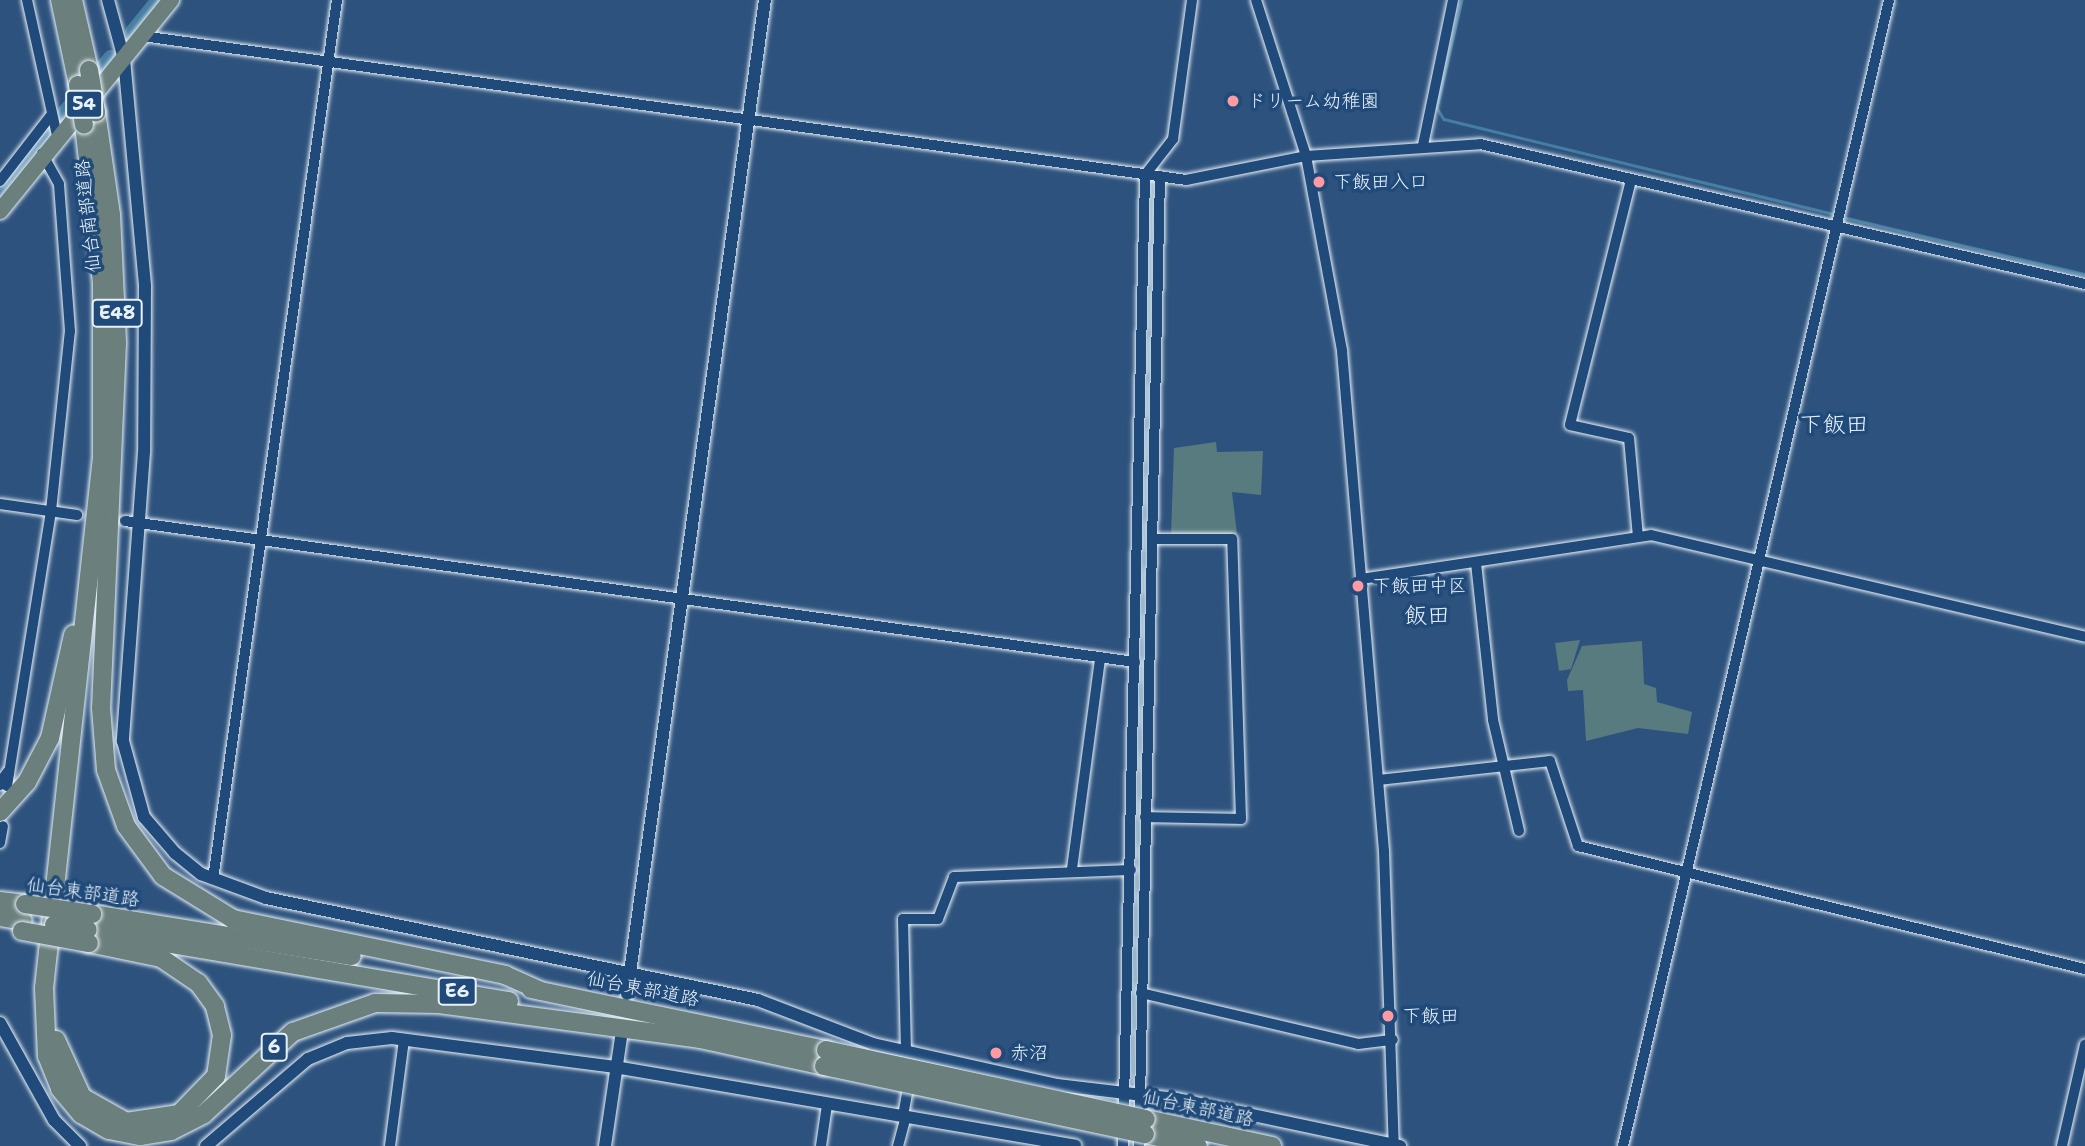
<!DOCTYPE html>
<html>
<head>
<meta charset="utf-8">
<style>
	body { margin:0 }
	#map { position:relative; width:2085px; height:1146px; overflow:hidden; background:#2d527d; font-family:"Shantell Sans","Klee One",sans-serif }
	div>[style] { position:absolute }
	.green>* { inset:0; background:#587b80 }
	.stream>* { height:2.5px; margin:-1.25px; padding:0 1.25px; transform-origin:1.25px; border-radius:1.25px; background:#467ea2 }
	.river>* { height:16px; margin:-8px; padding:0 8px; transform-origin:8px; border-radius:8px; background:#467ea2 }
	.roads { filter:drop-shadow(0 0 2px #e8f1f8) drop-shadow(0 0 2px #e8f1f8) }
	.minor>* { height:10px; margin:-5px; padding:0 5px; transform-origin:5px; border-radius:5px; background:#1f4a7a }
	.tertiary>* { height:12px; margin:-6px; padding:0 6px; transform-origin:6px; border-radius:6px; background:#1f4a7a }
	.primary>* { height:16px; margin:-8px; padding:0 8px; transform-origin:8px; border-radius:8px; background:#6b7f7c }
	.motorway>* { height:18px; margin:-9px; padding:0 9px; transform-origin:9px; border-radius:9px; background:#6b7f7c }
	.bridges { filter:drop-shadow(0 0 2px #e8f1f8) drop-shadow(0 0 2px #e8f1f8) }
	.motorway-bridge>* { height:18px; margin:-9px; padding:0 9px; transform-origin:9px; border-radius:9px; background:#6b7f7c }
	.dots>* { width:19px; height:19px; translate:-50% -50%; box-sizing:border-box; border:4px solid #1f4a7a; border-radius:50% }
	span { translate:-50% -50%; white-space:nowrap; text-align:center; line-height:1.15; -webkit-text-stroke:7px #1f4a7a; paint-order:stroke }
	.shield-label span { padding:2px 5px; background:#1f4a7a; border:2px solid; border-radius:5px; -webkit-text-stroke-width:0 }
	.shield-label { font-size:18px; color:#e8f1f8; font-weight:700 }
	.poi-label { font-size:19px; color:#e8f1f8 }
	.left { translate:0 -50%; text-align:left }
	.street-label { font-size:19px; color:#e8f1f8 }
	.quarter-label { font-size:23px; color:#e8f1f8 }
</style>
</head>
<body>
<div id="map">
	<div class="green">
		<i style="clip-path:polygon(1216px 442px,1217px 452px,1263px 451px,1261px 495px,1232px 492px,1237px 534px,1171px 535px,1174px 448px)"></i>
		<i style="clip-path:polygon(1580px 640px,1571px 669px,1559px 671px,1555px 643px)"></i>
		<i style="clip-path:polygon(1642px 641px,1644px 684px,1656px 688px,1657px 702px,1692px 712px,1688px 734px,1638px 728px,1586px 741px,1583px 690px,1568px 691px,1567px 680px,1582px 646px)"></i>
	</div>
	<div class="stream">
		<i style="left:1462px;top:0;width:111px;rotate:103deg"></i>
		<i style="left:1437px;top:108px;width:13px;rotate:58deg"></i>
		<i style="left:1444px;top:119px;width:405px;rotate:13.7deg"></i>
		<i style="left:1843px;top:217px;width:249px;rotate:13.3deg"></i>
		<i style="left:1132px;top:1082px;width:903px;rotate:-88.73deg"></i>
	</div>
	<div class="river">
		<i style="left:133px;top:32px;width:41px;rotate:-50.9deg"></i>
		<i style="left:64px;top:114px;width:73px;rotate:-50deg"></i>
		<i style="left:0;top:196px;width:76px;rotate:-53deg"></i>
	</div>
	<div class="roads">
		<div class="minor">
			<i style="left:27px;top:0;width:138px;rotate:77.5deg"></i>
			<i style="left:1256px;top:0;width:164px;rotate:72.2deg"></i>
			<i style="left:1306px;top:156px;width:198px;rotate:79.5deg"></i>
			<i style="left:1342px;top:351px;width:502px;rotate:85.2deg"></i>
			<i style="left:1384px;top:851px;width:295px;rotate:88.1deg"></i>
			<i style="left:142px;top:36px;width:1054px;rotate:7.85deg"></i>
			<i style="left:1186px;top:180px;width:122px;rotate:-11.3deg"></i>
			<i style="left:1306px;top:156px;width:174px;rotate:-3.9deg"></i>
			<i style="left:1480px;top:144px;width:621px;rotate:13.03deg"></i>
			<i style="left:1423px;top:145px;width:148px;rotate:-78.3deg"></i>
			<i style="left:1631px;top:180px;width:252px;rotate:104deg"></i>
			<i style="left:1570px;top:425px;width:60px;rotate:12.4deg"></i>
			<i style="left:1629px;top:438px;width:98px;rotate:84.8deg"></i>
			<i style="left:0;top:181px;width:85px;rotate:-52.2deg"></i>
			<i style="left:0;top:504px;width:78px;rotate:8.1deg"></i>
			<i style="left:125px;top:521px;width:1020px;rotate:7.95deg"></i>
			<i style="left:1476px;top:563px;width:158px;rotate:83.8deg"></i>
			<i style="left:1493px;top:720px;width:114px;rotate:76.8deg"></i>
			<i style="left:1361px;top:579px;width:293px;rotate:-8.6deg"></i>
			<i style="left:1651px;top:535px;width:446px;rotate:13.2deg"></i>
			<i style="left:1379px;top:780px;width:172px;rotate:-6.3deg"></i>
			<i style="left:1550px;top:761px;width:89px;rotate:71.8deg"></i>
			<i style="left:1578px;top:846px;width:522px;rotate:13.64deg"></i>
			<i style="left:7px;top:786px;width:278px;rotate:-80.9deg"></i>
			<i style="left:51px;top:511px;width:181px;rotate:-84deg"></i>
			<i style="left:70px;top:331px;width:147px;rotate:-94.3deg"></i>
			<i style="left:59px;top:184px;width:35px;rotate:-119deg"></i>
			<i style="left:1145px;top:817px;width:96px;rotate:1.2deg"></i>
			<i style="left:1241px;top:819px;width:280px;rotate:-91.8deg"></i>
			<i style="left:1232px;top:539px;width:80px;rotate:180deg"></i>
			<i style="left:0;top:843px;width:17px;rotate:-80deg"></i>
			<i style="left:1072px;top:869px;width:213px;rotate:-82.4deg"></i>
			<i style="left:213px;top:879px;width:888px;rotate:-81.97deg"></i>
			<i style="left:1141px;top:993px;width:223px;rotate:13.2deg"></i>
			<i style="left:1358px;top:1044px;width:35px;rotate:-7deg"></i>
			<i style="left:906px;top:1052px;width:133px;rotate:-91.3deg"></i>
			<i style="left:903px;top:919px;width:35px"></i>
			<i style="left:938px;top:919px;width:45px;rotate:-69.1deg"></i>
			<i style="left:954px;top:877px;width:177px;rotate:-2.3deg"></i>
			<i style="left:903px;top:1116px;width:35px;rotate:-80deg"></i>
			<i style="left:390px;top:1146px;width:108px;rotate:-82.5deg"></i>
			<i style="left:821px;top:1146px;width:41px;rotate:-81.7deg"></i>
			<i style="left:898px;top:1146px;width:31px;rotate:-75deg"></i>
			<i style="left:1123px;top:1146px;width:971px;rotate:-88.7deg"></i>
			<i style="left:1145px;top:175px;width:46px;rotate:-52.1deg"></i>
			<i style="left:1173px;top:139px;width:140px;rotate:-82.2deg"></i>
			<i style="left:1139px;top:1146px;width:970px;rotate:-88.76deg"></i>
			<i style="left:1623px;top:1146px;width:1176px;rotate:-76.93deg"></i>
			<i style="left:2062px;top:1146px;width:104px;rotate:-77.2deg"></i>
		</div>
		<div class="tertiary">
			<i style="left:108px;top:0;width:61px;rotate:74.8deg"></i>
			<i style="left:124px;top:59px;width:228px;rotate:84.7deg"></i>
			<i style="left:145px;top:286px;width:166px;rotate:90.3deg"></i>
			<i style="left:144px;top:452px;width:290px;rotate:94.2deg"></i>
			<i style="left:123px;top:741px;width:79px;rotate:74.6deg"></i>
			<i style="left:144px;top:817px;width:48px;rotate:49.3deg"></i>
			<i style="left:175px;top:853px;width:33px;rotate:39deg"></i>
			<i style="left:201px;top:874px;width:69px;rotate:20.3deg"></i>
			<i style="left:266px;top:898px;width:502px;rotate:11.71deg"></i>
			<i style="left:758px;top:1000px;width:123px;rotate:20.9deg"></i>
			<i style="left:873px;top:1044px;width:189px;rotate:12.6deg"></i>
			<i style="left:1057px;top:1085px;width:121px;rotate:6.7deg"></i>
			<i style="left:1177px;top:1099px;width:228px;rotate:11.9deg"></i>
			<i style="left:0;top:784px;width:14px;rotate:-54deg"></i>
			<i style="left:627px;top:994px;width:1004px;rotate:-82.1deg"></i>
			<i style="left:0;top:1023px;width:111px;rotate:60.9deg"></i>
			<i style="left:54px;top:1120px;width:37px;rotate:45deg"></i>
			<i style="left:206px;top:1146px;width:134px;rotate:-40.5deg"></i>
			<i style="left:308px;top:1059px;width:42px;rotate:-22.3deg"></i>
			<i style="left:347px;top:1043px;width:45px;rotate:-6.3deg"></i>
			<i style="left:392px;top:1038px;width:225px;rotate:7.4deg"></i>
			<i style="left:615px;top:1067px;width:467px;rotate:9.7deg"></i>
			<i style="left:605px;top:1146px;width:109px;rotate:-81.6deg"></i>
		</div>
		<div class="primary">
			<i style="left:0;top:211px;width:272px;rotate:-51deg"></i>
		</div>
		<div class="motorway">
			<i style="left:60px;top:0;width:87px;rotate:78deg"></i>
			<i style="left:73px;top:0;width:72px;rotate:77.1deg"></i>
			<i style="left:96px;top:112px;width:104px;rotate:81.7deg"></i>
			<i style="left:111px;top:215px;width:128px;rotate:87.3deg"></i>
			<i style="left:117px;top:343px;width:365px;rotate:92.5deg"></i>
			<i style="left:101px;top:708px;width:62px;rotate:85.4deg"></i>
			<i style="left:106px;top:770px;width:59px;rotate:70.3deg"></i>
			<i style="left:126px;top:826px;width:62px;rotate:53.5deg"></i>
			<i style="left:163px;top:876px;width:82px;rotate:31.6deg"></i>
			<i style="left:233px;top:919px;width:278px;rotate:11.6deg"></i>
			<i style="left:505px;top:975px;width:39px;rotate:24deg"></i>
			<i style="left:84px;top:125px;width:160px;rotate:83.5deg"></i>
			<i style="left:102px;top:284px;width:173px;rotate:90deg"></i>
			<i style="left:102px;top:457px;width:534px;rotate:96.23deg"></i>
			<i style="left:44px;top:988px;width:68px;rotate:87.5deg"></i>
			<i style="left:47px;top:1056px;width:35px;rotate:68deg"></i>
			<i style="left:60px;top:1089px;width:33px;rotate:50deg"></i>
			<i style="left:81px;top:1114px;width:32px;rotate:30deg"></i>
			<i style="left:109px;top:1130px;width:32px;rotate:11deg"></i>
			<i style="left:140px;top:1136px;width:31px;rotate:-9deg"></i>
			<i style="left:171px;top:1131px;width:37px;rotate:-27deg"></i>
			<i style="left:204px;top:1114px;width:121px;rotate:-42.7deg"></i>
			<i style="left:293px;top:1032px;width:87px;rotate:-19.5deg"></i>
			<i style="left:375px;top:1003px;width:64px;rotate:0.9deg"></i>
			<i style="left:439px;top:1004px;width:263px;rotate:7.6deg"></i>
			<i style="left:0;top:812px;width:40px;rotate:-48deg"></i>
			<i style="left:27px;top:782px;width:50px;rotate:-62.4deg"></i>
			<i style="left:50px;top:738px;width:106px;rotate:-77.4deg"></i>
			<i style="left:0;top:901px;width:25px;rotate:7deg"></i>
			<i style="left:92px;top:914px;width:263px;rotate:9.2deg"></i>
			<i style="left:0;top:917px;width:23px;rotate:10deg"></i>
			<i style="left:88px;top:930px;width:427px;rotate:9.6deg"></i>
			<i style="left:531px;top:989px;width:301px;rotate:11.7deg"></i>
			<i style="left:691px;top:1037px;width:136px;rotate:12.3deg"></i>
			<i style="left:56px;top:1040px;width:63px;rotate:65.5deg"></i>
			<i style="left:82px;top:1097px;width:51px;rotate:29.6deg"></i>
			<i style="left:126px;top:1122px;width:54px;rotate:-8.6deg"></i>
			<i style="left:179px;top:1114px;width:53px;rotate:-45.8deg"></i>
			<i style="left:216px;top:1076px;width:41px;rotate:-81.7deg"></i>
			<i style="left:222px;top:1035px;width:30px;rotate:-104deg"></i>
			<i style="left:215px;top:1006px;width:29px;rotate:-126deg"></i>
			<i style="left:198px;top:983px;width:45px;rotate:-146deg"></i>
			<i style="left:161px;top:958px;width:74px;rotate:-168.2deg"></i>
			<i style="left:1146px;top:1119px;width:129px;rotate:12.1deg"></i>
			<i style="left:1145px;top:1134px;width:54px;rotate:12.8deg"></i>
		</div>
	</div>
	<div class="bridges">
		<div class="motorway-bridge">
			<i style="left:89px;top:70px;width:43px;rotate:80.5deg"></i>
			<i style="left:78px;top:85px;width:40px;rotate:81.5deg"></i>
			<i style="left:25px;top:904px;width:68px;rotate:8.5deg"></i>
			<i style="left:54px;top:925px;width:34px;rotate:8deg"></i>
			<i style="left:22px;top:931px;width:68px;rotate:10.2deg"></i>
			<i style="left:826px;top:1050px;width:327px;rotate:12.2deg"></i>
			<i style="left:824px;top:1066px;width:328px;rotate:12deg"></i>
		</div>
	</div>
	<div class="dots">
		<i style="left:1233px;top:101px;background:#ff9aa2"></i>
		<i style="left:1319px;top:182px;background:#ff9aa2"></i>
		<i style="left:1358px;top:586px;background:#ff9aa2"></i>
		<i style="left:1388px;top:1016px;background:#ff9aa2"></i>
		<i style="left:996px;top:1053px;background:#ff9aa2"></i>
	</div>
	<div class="shield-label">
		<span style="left:84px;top:104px">54</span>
		<span style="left:117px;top:313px">E48</span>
		<span style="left:457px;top:991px">E6</span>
		<span style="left:274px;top:1047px">6</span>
	</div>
	<div class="poi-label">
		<span class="left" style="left:1247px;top:101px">ドリーム幼稚園</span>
		<span class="left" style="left:1333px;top:182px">下飯田入口</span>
		<span class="left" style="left:1372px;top:586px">下飯田中区</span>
		<span class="left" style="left:1402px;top:1016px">下飯田</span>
		<span class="left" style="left:1010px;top:1053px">赤沼</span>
	</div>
	<div class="street-label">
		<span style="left:88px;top:216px;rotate:-96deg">仙台南部道路</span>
		<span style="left:83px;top:892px;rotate:8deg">仙台東部道路</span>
		<span style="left:643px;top:989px;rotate:11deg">仙台東部道路</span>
		<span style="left:1198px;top:1108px;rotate:12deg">仙台東部道路</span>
	</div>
	<div class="quarter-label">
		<span style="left:1834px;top:424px">下飯田</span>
		<span style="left:1427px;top:615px">飯田</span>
	</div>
</div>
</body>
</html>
